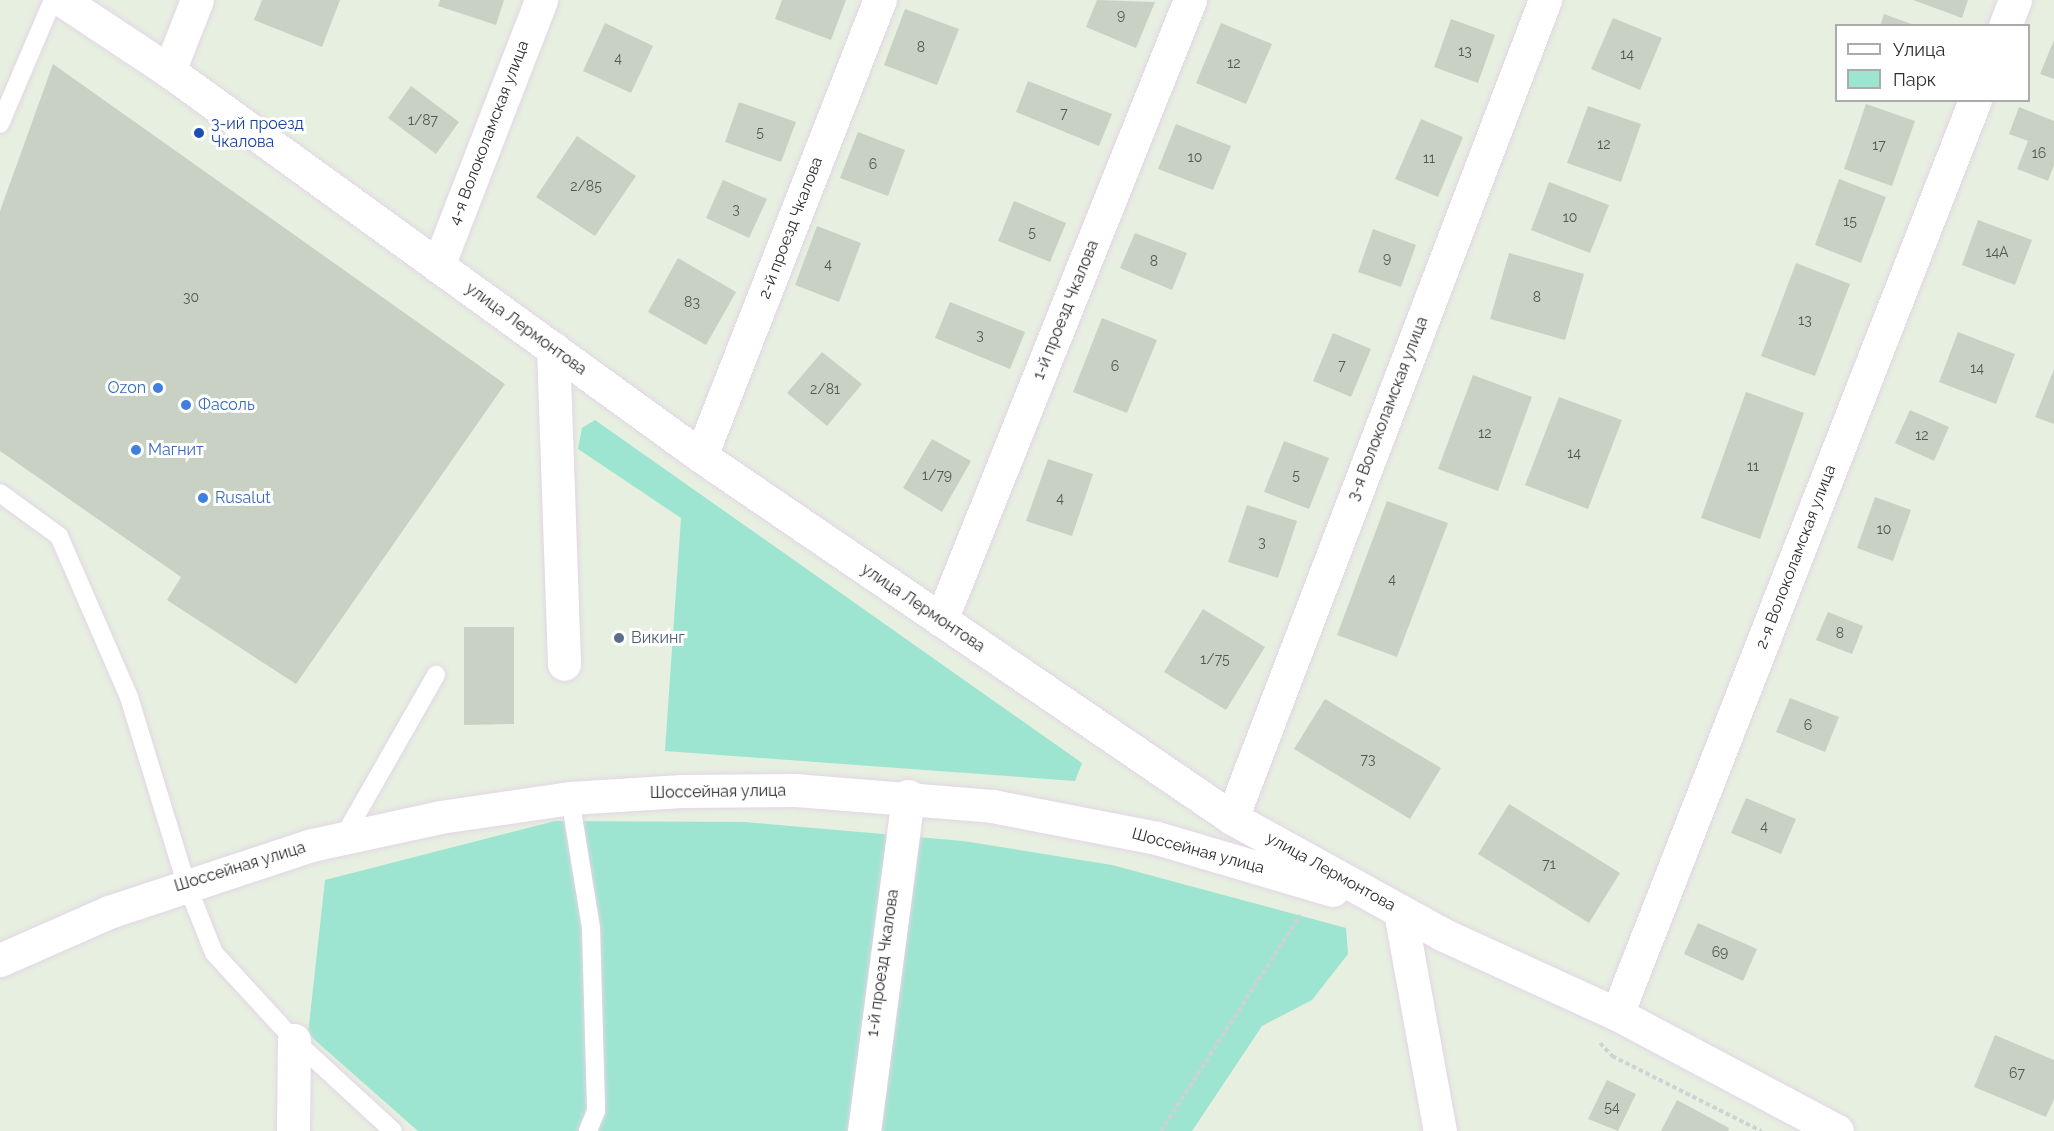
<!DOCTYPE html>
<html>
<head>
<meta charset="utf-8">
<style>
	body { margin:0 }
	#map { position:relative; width:2054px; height:1131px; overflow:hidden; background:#e6efe0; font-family:Raleway,sans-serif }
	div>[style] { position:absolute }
	.green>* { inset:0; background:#9de5d0 }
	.building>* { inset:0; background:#c9d1c5 }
	.path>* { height:4px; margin-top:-2px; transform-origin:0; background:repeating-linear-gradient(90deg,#d1d1d1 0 4.5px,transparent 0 7.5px) }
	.roads { filter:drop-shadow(0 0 2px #e3d5e5) drop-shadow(0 0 2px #e3d5e5) }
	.service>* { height:18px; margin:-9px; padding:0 9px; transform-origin:9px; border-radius:9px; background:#fff }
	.minor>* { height:33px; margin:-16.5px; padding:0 16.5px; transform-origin:16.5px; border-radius:16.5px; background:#fff }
	.secondary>* { height:33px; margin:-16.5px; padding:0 16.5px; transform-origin:16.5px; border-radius:16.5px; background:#fff }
	.dots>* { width:16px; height:16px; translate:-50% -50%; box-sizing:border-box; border:3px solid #fff; border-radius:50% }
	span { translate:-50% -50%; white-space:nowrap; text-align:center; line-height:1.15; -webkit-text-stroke:6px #fff; paint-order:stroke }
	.number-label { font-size:14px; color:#545653 }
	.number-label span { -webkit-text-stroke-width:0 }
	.transit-label { font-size:16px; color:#164399 }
	.left { translate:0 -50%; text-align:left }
	.street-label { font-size:16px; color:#2d2d2d }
	.shop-label { font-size:16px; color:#366cbe }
	.right { translate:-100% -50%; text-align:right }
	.service-label { font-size:16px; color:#4e5e75 }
	.legend { position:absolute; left:1835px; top:24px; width:195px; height:78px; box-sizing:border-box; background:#fff; border:2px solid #ababab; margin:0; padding:8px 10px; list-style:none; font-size:18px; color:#2d2d2d }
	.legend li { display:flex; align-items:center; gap:12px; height:30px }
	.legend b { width:30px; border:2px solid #ababab }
</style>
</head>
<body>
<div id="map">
	<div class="green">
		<i style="clip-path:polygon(595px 420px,1082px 763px,1075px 781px,665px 751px,681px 518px,578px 449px,582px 428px)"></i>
		<i style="clip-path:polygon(555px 821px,745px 822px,963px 841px,1112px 865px,1346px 928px,1348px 954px,1312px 1000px,1262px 1026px,1192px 1131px,418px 1131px,308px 1034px,325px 880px)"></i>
	</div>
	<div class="building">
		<i style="clip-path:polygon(262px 0,340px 0,322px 47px,254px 20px)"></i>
		<i style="clip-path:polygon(440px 0,504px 0,496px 25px,438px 6px)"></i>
		<i style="clip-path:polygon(782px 0,846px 0,831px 40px,775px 19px)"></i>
		<i style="clip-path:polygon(1097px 0,1155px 2px,1136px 48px,1086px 27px)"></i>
		<i style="clip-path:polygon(1913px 0,1968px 0,1962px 18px)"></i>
		<i style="clip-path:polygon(905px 9px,959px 29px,937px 85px,884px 65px)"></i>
		<i style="clip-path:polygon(1884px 14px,1914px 25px,1914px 26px,1880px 26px)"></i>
		<i style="clip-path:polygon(1613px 18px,1662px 38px,1640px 90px,1591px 69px)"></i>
		<i style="clip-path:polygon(1451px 19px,1495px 35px,1478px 83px,1434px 67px)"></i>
		<i style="clip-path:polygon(605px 23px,653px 46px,631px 93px,583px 71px)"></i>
		<i style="clip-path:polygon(1221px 23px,1272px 44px,1246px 104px,1196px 83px)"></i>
		<i style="clip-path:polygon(2054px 40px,2054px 79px,2040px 74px)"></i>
		<i style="clip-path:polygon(53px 64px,505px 384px,296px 684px,167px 600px,181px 577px,0 451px,0 211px)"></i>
		<i style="clip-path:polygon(1028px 81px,1112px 114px,1099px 146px,1016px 112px)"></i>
		<i style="clip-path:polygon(411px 86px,459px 122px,436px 154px,388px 118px)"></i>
		<i style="clip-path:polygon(739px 102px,796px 122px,781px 162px,725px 142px)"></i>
		<i style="clip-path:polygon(1866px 104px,1915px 121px,1892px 186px,1844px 169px)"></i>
		<i style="clip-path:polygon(1588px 106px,1641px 124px,1621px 182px,1567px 163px)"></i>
		<i style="clip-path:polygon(2019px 107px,2054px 121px,2054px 165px,2048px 181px,2017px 169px,2028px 141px,2009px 134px)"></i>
		<i style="clip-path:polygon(1421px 119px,1463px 137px,1438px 197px,1395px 179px)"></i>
		<i style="clip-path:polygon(1176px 124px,1231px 146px,1213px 190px,1158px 169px)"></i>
		<i style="clip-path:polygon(858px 132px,905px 150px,888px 196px,840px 178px)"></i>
		<i style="clip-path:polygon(577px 136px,636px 176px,595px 236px,536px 197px)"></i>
		<i style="clip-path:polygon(1839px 179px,1886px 197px,1861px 263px,1815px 245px)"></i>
		<i style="clip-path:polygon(723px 180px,767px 199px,749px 238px,706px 218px)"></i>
		<i style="clip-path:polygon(1549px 182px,1609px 205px,1590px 253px,1531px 230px)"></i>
		<i style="clip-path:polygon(1014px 201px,1066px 223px,1050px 262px,998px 241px)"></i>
		<i style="clip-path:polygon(1978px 220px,2032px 240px,2015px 285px,1962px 265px)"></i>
		<i style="clip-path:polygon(817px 226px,861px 243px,839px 302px,795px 285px)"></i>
		<i style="clip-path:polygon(1373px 229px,1416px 245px,1401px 287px,1358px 272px)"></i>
		<i style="clip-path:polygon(1135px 233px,1187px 253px,1172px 290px,1120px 268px)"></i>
		<i style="clip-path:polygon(1509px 253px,1584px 274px,1565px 340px,1490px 319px)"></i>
		<i style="clip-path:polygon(678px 258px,736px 292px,706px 345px,648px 312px)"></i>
		<i style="clip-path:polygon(1796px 263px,1850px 284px,1815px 376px,1761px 356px)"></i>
		<i style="clip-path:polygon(950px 302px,1025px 332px,1010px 369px,935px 338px)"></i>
		<i style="clip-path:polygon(1102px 318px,1157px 340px,1127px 413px,1073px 392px)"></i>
		<i style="clip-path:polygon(1958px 332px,2015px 354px,1996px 404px,1939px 382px)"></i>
		<i style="clip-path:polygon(1333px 333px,1371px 349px,1351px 397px,1313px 381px)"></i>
		<i style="clip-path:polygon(822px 352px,862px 384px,827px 426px,787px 393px)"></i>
		<i style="clip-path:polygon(2054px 369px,2054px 424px,2035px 417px)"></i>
		<i style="clip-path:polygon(1473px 375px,1532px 397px,1498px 491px,1438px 469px)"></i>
		<i style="clip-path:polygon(1746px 392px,1804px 413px,1760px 539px,1701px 518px)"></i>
		<i style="clip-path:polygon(1559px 397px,1622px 420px,1588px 509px,1525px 485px)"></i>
		<i style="clip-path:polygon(1910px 410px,1949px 427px,1934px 461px,1895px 443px)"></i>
		<i style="clip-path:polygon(932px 439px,971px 461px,942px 512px,903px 488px)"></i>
		<i style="clip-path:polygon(1284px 441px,1329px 458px,1309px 509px,1264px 492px)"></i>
		<i style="clip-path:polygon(1048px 459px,1093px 474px,1072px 536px,1026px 521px)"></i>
		<i style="clip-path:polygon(1875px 497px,1911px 510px,1893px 561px,1857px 548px)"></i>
		<i style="clip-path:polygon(1387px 501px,1448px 523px,1397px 657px,1337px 635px)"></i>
		<i style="clip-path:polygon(1247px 505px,1297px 521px,1278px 578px,1228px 562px)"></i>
		<i style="clip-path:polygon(1203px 609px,1265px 647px,1226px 710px,1164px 672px)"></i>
		<i style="clip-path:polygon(1828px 612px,1863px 626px,1852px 654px,1816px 640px)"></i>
		<i style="clip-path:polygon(464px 627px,514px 627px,514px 724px,464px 725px)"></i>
		<i style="clip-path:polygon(1790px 698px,1839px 717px,1825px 752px,1776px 732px)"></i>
		<i style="clip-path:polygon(1325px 699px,1441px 768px,1410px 819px,1294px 749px)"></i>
		<i style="clip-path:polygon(1746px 798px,1796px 819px,1781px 854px,1731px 833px)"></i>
		<i style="clip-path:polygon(1509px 804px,1620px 873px,1589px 923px,1478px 854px)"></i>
		<i style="clip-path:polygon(1698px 923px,1757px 949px,1743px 981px,1684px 954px)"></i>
		<i style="clip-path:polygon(1995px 1035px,2054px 1060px,2054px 1099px,2046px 1117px,1974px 1087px)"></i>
		<i style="clip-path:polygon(1607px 1080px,1636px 1094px,1618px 1131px,1588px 1119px)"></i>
		<i style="clip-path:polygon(1677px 1100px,1729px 1128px,1728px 1131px,1661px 1131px)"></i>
	</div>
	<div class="path">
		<i style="left:1600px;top:1043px;width:18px;rotate:47deg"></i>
		<i style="left:1612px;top:1056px;width:167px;rotate:26.7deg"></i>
		<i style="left:1161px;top:1131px;width:257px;rotate:-57.2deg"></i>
	</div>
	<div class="roads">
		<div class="service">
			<i style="left:0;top:124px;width:135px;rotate:-66.9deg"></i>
			<i style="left:0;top:493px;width:73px;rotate:36.1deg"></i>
			<i style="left:59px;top:536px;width:176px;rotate:66.5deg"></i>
			<i style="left:129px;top:697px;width:195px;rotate:73deg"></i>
			<i style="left:186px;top:883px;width:75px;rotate:68.2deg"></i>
			<i style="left:214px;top:953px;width:118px;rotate:47.4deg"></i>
			<i style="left:294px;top:1040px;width:134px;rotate:42.6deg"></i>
			<i style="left:570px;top:798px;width:132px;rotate:80.8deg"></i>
			<i style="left:591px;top:928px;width:183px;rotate:88.4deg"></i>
			<i style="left:596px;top:1111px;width:22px;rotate:112deg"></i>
			<i style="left:343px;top:838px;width:188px;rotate:-60.3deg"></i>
		</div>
		<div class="minor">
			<i style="left:2005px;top:26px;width:28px;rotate:-69deg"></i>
			<i style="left:169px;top:71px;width:76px;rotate:-68.5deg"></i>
			<i style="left:438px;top:266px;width:285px;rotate:-68.8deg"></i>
			<i style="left:553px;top:348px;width:316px;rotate:88deg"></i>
			<i style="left:701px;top:456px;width:490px;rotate:-68.6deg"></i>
			<i style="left:941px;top:620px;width:668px;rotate:-68.12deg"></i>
			<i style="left:1232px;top:818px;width:876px;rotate:-69.06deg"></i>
			<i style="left:1401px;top:917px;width:218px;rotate:79.7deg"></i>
			<i style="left:1617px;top:1014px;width:982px;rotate:-68.61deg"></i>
			<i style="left:293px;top:1131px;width:91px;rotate:-89.4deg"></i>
			<i style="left:864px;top:1131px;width:338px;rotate:-82.5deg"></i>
		</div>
		<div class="secondary">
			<i style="left:62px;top:0;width:128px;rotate:33.6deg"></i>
			<i style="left:169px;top:71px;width:657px;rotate:35.89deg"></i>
			<i style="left:701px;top:456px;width:643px;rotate:34.28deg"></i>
			<i style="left:1232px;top:818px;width:240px;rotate:28.9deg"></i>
			<i style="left:1442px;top:934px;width:192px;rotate:24.6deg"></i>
			<i style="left:1617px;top:1014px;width:249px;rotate:28deg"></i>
			<i style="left:0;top:960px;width:119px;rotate:-23.8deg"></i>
			<i style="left:109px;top:912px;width:214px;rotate:-18.3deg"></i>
			<i style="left:312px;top:845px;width:131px;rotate:-12.3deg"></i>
			<i style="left:440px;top:817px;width:131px;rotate:-8.3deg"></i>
			<i style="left:570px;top:798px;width:112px;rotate:-3.6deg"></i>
			<i style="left:682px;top:791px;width:113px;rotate:-0.5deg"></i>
			<i style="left:795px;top:790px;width:198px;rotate:4.6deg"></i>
			<i style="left:992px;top:806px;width:168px;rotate:11deg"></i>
			<i style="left:1157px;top:838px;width:183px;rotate:16.5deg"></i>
		</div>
	</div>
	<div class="dots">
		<i style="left:199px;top:133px;background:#1a4fb4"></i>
		<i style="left:158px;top:388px;background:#3f7fe0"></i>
		<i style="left:186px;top:405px;background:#3f7fe0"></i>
		<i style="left:136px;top:450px;background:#3f7fe0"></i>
		<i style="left:203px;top:498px;background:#3f7fe0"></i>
		<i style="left:619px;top:638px;background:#5c6f8a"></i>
	</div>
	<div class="number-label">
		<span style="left:1121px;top:15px">9</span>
		<span style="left:921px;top:47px">8</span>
		<span style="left:1465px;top:51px">13</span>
		<span style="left:1627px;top:54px">14</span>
		<span style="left:618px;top:58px">4</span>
		<span style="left:1234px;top:63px">12</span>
		<span style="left:1064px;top:113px">7</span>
		<span style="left:423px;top:120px">1/87</span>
		<span style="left:760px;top:132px">5</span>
		<span style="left:1604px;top:144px">12</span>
		<span style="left:1879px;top:145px">17</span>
		<span style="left:2039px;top:153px">16</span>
		<span style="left:1195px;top:157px">10</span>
		<span style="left:1429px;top:158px">11</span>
		<span style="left:873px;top:164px">6</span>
		<span style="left:586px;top:186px">2/85</span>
		<span style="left:736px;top:209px">3</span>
		<span style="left:1570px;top:217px">10</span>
		<span style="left:1850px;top:221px">15</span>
		<span style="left:1032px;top:232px">5</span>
		<span style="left:1997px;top:252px">14А</span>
		<span style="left:1387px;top:258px">9</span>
		<span style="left:1154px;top:261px">8</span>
		<span style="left:828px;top:264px">4</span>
		<span style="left:191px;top:297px">30</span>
		<span style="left:1537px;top:297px">8</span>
		<span style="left:692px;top:302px">83</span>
		<span style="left:1805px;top:320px">13</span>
		<span style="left:980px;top:335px">3</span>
		<span style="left:1342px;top:365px">7</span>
		<span style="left:1115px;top:366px">6</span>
		<span style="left:1977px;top:368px">14</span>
		<span style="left:825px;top:389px">2/81</span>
		<span style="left:1485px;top:433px">12</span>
		<span style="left:1922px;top:435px">12</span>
		<span style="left:1574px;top:453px">14</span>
		<span style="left:1753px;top:466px">11</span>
		<span style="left:937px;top:475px">1/79</span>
		<span style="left:1296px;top:475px">5</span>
		<span style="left:1060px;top:498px">4</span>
		<span style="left:1884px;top:529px">10</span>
		<span style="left:1262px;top:542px">3</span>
		<span style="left:1392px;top:579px">4</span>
		<span style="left:1840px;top:633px">8</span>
		<span style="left:1215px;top:659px">1/75</span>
		<span style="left:1808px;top:725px">6</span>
		<span style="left:1368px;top:759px">73</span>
		<span style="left:1764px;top:826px">4</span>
		<span style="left:1549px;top:864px">71</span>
		<span style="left:1720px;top:952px">69</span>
		<span style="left:2017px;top:1073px">67</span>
		<span style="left:1612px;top:1107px">54</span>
	</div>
	<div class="transit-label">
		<span class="left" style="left:211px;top:133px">3-ий проезд<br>Чкалова</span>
	</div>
	<div class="street-label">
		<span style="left:489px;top:133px;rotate:-69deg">4-я Волоколамская улица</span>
		<span style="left:791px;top:228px;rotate:-69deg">2-й проезд Чкалова</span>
		<span style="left:1066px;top:310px;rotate:-68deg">1-й проезд Чкалова</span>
		<span style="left:526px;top:329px;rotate:36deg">улица Лермонтова</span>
		<span style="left:1388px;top:409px;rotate:-69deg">3-я Волоколамская улица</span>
		<span style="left:1796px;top:557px;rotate:-69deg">2-я Волоколамская улица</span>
		<span style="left:923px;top:608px;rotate:34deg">улица Лермонтова</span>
		<span style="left:718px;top:792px;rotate:-1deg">Шоссейная улица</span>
		<span style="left:1198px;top:851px;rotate:15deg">Шоссейная улица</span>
		<span style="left:240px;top:867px;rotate:-17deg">Шоссейная улица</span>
		<span style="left:1331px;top:872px;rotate:29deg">улица Лермонтова</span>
		<span style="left:883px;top:963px;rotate:-82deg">1-й проезд Чкалова</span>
	</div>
	<div class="shop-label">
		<span class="right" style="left:146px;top:388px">Ozon</span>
		<span class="left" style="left:198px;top:405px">Фасоль</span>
		<span class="left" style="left:148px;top:450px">Магнит</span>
		<span class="left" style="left:215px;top:498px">Rusalut</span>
	</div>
	<div class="service-label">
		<span class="left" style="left:631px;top:638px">Викинг</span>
	</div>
	<ul class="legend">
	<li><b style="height:8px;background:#fff"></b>Улица</li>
	<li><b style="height:16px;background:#9de5d0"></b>Парк</li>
	</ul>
</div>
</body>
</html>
